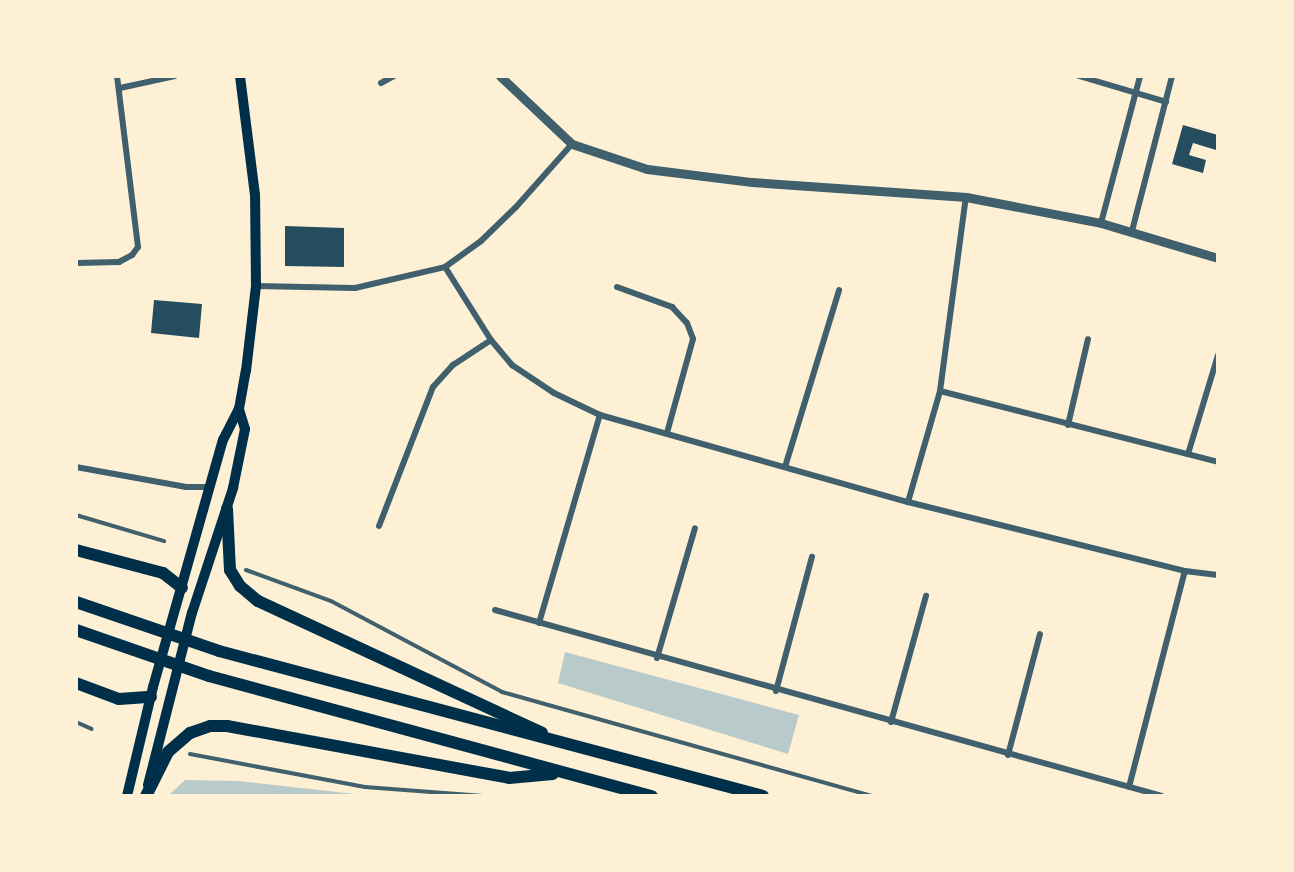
<!DOCTYPE html>
<html>
<head>
<meta charset="utf-8">
<style>
	body { margin:0 }
	#map { position:relative; width:1294px; height:872px; overflow:hidden; background:#fdf0d5; font-family:Lora,serif }
	div>[style] { position:absolute }
	.green>* { inset:0; background:#b9caca }
	.building>* { inset:0; background:#264d5e }
	.service>* { height:4px; margin:-2px; padding:0 2px; transform-origin:2px; border-radius:2px; background:#3f606c }
	.minor>* { height:6px; margin:-3px; padding:0 3px; transform-origin:3px; border-radius:3px; background:#3f606c }
	.tertiary>* { height:9px; margin:-4.5px; padding:0 4.5px; transform-origin:4.5px; border-radius:4.5px; background:#3f606c }
	.primary>* { height:10px; margin:-5px; padding:0 5px; transform-origin:5px; border-radius:5px; background:#003049 }
	.trunk>* { height:12px; margin:-6px; padding:0 6px; transform-origin:6px; border-radius:6px; background:#003049 }
	span { translate:-50% -50%; white-space:nowrap; text-align:center; line-height:1.15; -webkit-text-stroke:6px #fdf0d5; paint-order:stroke }
	.frame { position:absolute; inset:0; border:78px solid #fdf0d5; pointer-events:none }
</style>
</head>
<body>
<div id="map">
	<div class="green">
		<i style="clip-path:polygon(565px 652px,799px 715px,788px 754px,558px 683px)"></i>
		<i style="clip-path:polygon(185px 780px,238px 781px,364px 795px,169px 795px)"></i>
	</div>
	<div class="building">
		<i style="clip-path:polygon(1183px 125px,1218px 135px,1216px 150px,1193px 143px,1189px 155px,1206px 160px,1203px 173px,1172px 164px)"></i>
		<i style="clip-path:polygon(285px 226px,344px 228px,344px 267px,285px 266px)"></i>
		<i style="clip-path:polygon(154px 300px,202px 304px,199px 338px,151px 333px)"></i>
	</div>
	<div class="service">
		<i style="left:76px;top:515px;width:92px;rotate:16.5deg"></i>
		<i style="left:246px;top:570px;width:90px;rotate:20deg"></i>
		<i style="left:331px;top:601px;width:194px;rotate:28deg"></i>
		<i style="left:502px;top:692px;width:383px;rotate:15.7deg"></i>
		<i style="left:76px;top:722px;width:17px;rotate:24deg"></i>
		<i style="left:190px;top:754px;width:178px;rotate:10.7deg"></i>
		<i style="left:365px;top:787px;width:119px;rotate:4.3deg"></i>
	</div>
	<div class="minor">
		<i style="left:1079px;top:76px;width:91px;rotate:16.6deg"></i>
		<i style="left:381px;top:83px;width:15px;rotate:-28deg"></i>
		<i style="left:120px;top:88px;width:56px;rotate:-12.3deg"></i>
		<i style="left:1101px;top:223px;width:152px;rotate:-75.1deg"></i>
		<i style="left:1132px;top:231px;width:160px;rotate:-75.5deg"></i>
		<i style="left:76px;top:263px;width:43px;rotate:-1.3deg"></i>
		<i style="left:119px;top:262px;width:15px;rotate:-28deg"></i>
		<i style="left:132px;top:255px;width:10px;rotate:-53deg"></i>
		<i style="left:138px;top:247px;width:172px;rotate:-97deg"></i>
		<i style="left:445px;top:267px;width:86px;rotate:57.8deg"></i>
		<i style="left:491px;top:340px;width:33px;rotate:50deg"></i>
		<i style="left:512px;top:365px;width:50px;rotate:33.7deg"></i>
		<i style="left:554px;top:393px;width:51px;rotate:25.6deg"></i>
		<i style="left:600px;top:415px;width:320px;rotate:15.8deg"></i>
		<i style="left:908px;top:502px;width:285px;rotate:14deg"></i>
		<i style="left:1185px;top:571px;width:33px;rotate:7deg"></i>
		<i style="left:256px;top:286px;width:99px;rotate:1.2deg"></i>
		<i style="left:355px;top:288px;width:92px;rotate:-13.1deg"></i>
		<i style="left:445px;top:267px;width:44px;rotate:-35.8deg"></i>
		<i style="left:481px;top:241px;width:49px;rotate:-44.2deg"></i>
		<i style="left:516px;top:207px;width:84px;rotate:-48.4deg"></i>
		<i style="left:617px;top:287px;width:59px;rotate:20deg"></i>
		<i style="left:672px;top:307px;width:22px;rotate:47deg"></i>
		<i style="left:687px;top:323px;width:17px;rotate:69deg"></i>
		<i style="left:693px;top:339px;width:98px;rotate:105.5deg"></i>
		<i style="left:940px;top:391px;width:287px;rotate:14.3deg"></i>
		<i style="left:1068px;top:425px;width:88px;rotate:-76.9deg"></i>
		<i style="left:1188px;top:454px;width:103px;rotate:-73.1deg"></i>
		<i style="left:76px;top:467px;width:112px;rotate:10.3deg"></i>
		<i style="left:186px;top:487px;width:25px"></i>
		<i style="left:785px;top:467px;width:185px;rotate:-73deg"></i>
		<i style="left:908px;top:502px;width:116px;rotate:-73.9deg"></i>
		<i style="left:940px;top:391px;width:196px;rotate:-82.4deg"></i>
		<i style="left:379px;top:526px;width:149px;rotate:-68.8deg"></i>
		<i style="left:433px;top:387px;width:30px;rotate:-48deg"></i>
		<i style="left:453px;top:365px;width:45px;rotate:-33.3deg"></i>
		<i style="left:495px;top:610px;width:692px;rotate:15.58deg"></i>
		<i style="left:539px;top:623px;width:217px;rotate:-73.7deg"></i>
		<i style="left:657px;top:658px;width:135px;rotate:-73.7deg"></i>
		<i style="left:776px;top:691px;width:139px;rotate:-75deg"></i>
		<i style="left:891px;top:722px;width:131px;rotate:-74.5deg"></i>
		<i style="left:1008px;top:755px;width:125px;rotate:-75.2deg"></i>
		<i style="left:1129px;top:787px;width:223px;rotate:-75.5deg"></i>
	</div>
	<div class="tertiary">
		<i style="left:500px;top:76px;width:99px;rotate:43.4deg"></i>
		<i style="left:572px;top:144px;width:79px;rotate:18.4deg"></i>
		<i style="left:647px;top:169px;width:106px;rotate:7.1deg"></i>
		<i style="left:752px;top:182px;width:215px;rotate:4deg"></i>
		<i style="left:966px;top:197px;width:137px;rotate:10.9deg"></i>
		<i style="left:1101px;top:223px;width:122px;rotate:16.7deg"></i>
	</div>
	<div class="primary">
		<i style="left:148px;top:785px;width:178px;rotate:-75.7deg"></i>
		<i style="left:192px;top:613px;width:132px;rotate:-71.8deg"></i>
		<i style="left:233px;top:488px;width:60px;rotate:-78.5deg"></i>
		<i style="left:245px;top:429px;width:21px;rotate:-107deg"></i>
		<i style="left:127px;top:796px;width:112px;rotate:-76.6deg"></i>
		<i style="left:153px;top:687px;width:257px;rotate:-74.2deg"></i>
		<i style="left:223px;top:440px;width:35px;rotate:-63deg"></i>
		<i style="left:239px;top:409px;width:39px;rotate:-80deg"></i>
		<i style="left:246px;top:371px;width:86px;rotate:-83.3deg"></i>
		<i style="left:256px;top:286px;width:91px;rotate:-90.6deg"></i>
		<i style="left:255px;top:195px;width:120px;rotate:-97.2deg"></i>
	</div>
	<div class="trunk">
		<i style="left:227px;top:509px;width:61px;rotate:87.2deg"></i>
		<i style="left:230px;top:570px;width:19px;rotate:58deg"></i>
		<i style="left:240px;top:586px;width:23px;rotate:40deg"></i>
		<i style="left:258px;top:601px;width:313px;rotate:24.9deg"></i>
		<i style="left:76px;top:550px;width:90px;rotate:14.8deg"></i>
		<i style="left:163px;top:573px;width:24px;rotate:38deg"></i>
		<i style="left:76px;top:602px;width:151px;rotate:18.9deg"></i>
		<i style="left:219px;top:651px;width:563px;rotate:14.92deg"></i>
		<i style="left:76px;top:630px;width:141px;rotate:19.1deg"></i>
		<i style="left:209px;top:676px;width:459px;rotate:15.2deg"></i>
		<i style="left:76px;top:683px;width:46px;rotate:20.4deg"></i>
		<i style="left:119px;top:699px;width:32px;rotate:-4deg"></i>
		<i style="left:146px;top:796px;width:49px;rotate:-63.4deg"></i>
		<i style="left:168px;top:752px;width:29px;rotate:-41deg"></i>
		<i style="left:190px;top:733px;width:21px;rotate:-19deg"></i>
		<i style="left:210px;top:726px;width:17px"></i>
		<i style="left:227px;top:726px;width:287px;rotate:10.4deg"></i>
		<i style="left:509px;top:778px;width:44px;rotate:-5.2deg"></i>
	</div>
	<div class="frame"></div>
</div>
</body>
</html>
